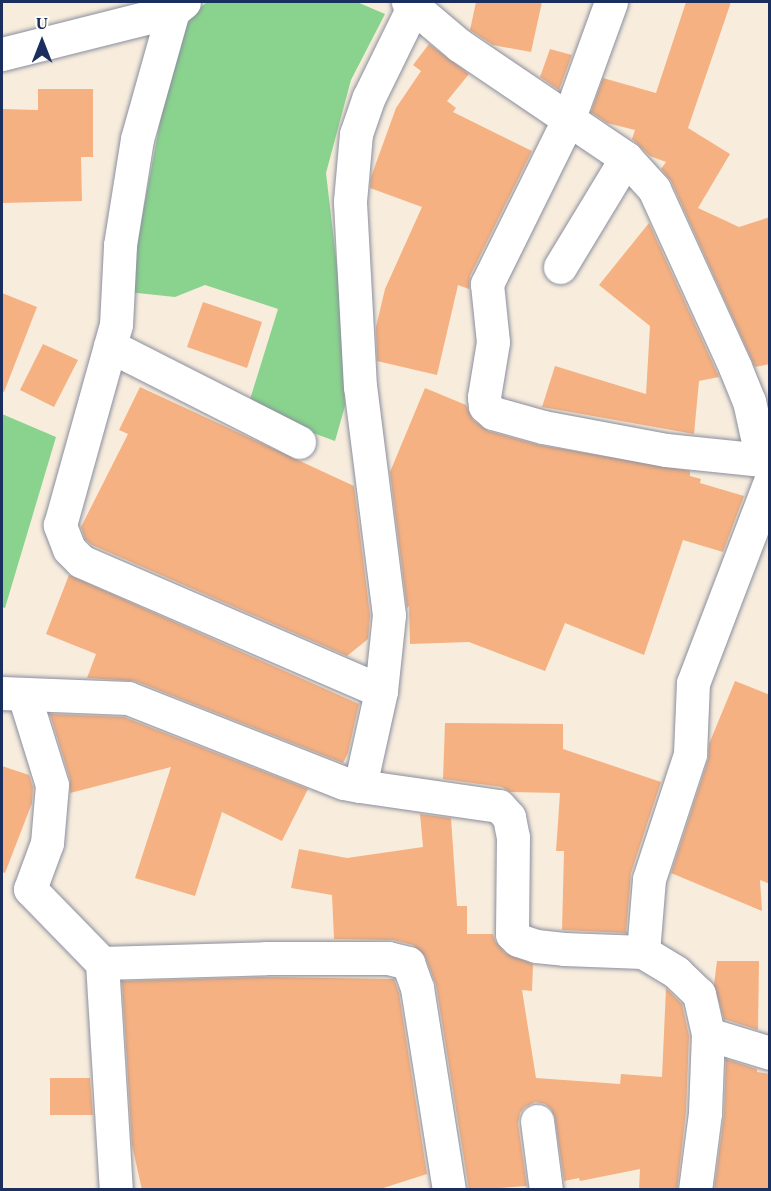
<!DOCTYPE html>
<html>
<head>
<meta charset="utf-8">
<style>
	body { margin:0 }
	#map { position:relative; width:771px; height:1191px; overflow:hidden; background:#f8eddd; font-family:"EB Garamond",serif }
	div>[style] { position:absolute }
	.green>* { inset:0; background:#8ad38e }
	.building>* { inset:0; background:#f5b182 }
	.roads { filter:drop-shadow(0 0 2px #8a8e9e) drop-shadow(0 0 2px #8a8e9e) }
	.street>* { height:33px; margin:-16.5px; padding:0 16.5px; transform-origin:16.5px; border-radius:16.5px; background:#fff }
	span { translate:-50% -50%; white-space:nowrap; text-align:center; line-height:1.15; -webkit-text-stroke:5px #fdfcf7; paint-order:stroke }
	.frame { position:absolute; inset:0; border:3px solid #1b2f5e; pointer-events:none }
	.north { position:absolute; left:12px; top:12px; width:60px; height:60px; -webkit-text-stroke:4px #fdfcf7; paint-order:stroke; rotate:0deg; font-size:16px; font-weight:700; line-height:24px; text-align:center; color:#1b2f5e }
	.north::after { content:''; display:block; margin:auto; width:21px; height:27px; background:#1b2f5e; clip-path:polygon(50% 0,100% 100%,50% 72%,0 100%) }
</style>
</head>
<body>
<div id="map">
	<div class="green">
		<i style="clip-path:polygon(207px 2px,357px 2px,385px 14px,351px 80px,326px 173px,340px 292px,345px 406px,335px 441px,247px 409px,278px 309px,205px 285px,175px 297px,128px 292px,175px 43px,195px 12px)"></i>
		<i style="clip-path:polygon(2px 414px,56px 437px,5px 608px,2px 607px)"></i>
	</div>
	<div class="building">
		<i style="clip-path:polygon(476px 2px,542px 2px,531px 52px,493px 45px,470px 30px)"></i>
		<i style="clip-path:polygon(686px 2px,731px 2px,688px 128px,730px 154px,698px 208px,739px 227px,770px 217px,770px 364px,755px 367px,671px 181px,661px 169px,666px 162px,650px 156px,632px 139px,635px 130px,607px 123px,591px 112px,603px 78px,656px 93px)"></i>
		<i style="clip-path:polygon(429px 44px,469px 74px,447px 101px,456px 108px,453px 112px,532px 151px,470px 276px,469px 289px,458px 285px,437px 375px,377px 361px,376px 327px,385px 289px,422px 207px,370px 188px,371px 177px,396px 108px,421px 71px,413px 65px)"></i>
		<i style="clip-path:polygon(550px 49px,572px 55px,559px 90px,540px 77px)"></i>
		<i style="clip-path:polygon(38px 89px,93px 89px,93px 157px,81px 157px,82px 201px,2px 203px,2px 109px,38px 110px)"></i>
		<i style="clip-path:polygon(649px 223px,719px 377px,699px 381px,694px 434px,542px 407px,555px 366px,646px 394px,650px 326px,599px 285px)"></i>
		<i style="clip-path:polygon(2px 293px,37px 307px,4px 392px,2px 391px)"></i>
		<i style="clip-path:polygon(203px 302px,262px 322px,247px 368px,187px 347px)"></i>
		<i style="clip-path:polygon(43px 344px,78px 360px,54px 407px,20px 390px)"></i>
		<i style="clip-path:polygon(140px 387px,354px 486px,370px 615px,368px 639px,347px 656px,92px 545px,85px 539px,81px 527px,128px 434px,119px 430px)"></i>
		<i style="clip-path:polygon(425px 388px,466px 405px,473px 420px,488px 431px,539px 445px,690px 471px,690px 476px,701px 479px,700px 483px,744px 496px,723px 552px,683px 540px,644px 655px,565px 623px,545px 671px,469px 642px,410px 644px,409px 606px,407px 608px,390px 472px)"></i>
		<i style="clip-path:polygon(69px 575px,359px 704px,348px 753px,343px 763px,135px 681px,87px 678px,96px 654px,46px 634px)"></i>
		<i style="clip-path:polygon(735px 681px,770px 695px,770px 884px,760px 880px,762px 911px,671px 873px,708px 760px,709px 744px)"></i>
		<i style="clip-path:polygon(50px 714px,124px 717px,308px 789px,282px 841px,222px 812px,195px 896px,135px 878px,171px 767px,70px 793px,70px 779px)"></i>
		<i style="clip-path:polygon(445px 723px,563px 724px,563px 749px,661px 782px,631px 873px,626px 933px,562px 930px,564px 851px,556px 851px,560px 793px,510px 792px,502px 787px,443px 779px)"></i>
		<i style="clip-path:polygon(2px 766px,29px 775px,33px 787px,32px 803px,5px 873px,2px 872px)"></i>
		<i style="clip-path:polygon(420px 814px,451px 818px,457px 906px,467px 906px,467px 934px,493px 934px,495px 941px,505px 953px,533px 964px,532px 991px,522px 990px,536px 1078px,620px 1084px,621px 1074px,662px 1077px,666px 988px,682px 1004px,689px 1036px,686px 1111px,677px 1190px,639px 1190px,640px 1169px,580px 1181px,579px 1178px,564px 1181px,555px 1118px,551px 1109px,545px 1104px,535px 1102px,525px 1107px,520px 1113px,518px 1123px,527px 1186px,469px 1190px,436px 985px,425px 956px,413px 945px,393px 940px,334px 939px,332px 895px,291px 888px,299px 849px,347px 858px,423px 847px)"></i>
		<i style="clip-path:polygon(717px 961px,759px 961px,758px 1030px,724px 1019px,714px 985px)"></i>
		<i style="clip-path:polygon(266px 977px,394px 979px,399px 993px,427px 1174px,377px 1190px,142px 1190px,132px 1145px,122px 981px)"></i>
		<i style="clip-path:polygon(726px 1059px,757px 1069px,757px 1072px,770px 1074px,770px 1190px,714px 1190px,724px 1115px)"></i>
		<i style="clip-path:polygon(50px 1078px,90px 1078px,93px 1115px,50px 1115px)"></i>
	</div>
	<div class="roads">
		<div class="street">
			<i style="left:408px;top:2px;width:67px;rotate:40.1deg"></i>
			<i style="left:459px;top:45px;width:202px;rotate:34.1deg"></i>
			<i style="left:626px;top:158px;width:42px;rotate:47.9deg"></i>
			<i style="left:654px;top:189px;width:196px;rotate:65.5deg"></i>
			<i style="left:735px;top:367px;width:37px;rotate:68deg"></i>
			<i style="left:749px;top:401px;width:60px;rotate:77.6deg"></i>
			<i style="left:762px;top:460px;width:11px;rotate:41deg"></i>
			<i style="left:611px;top:2px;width:126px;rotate:110deg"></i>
			<i style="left:568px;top:120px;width:183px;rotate:116.3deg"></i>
			<i style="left:487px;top:284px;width:58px;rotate:84.1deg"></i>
			<i style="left:493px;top:342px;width:56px;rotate:99.3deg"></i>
			<i style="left:484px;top:397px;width:9px;rotate:84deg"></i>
			<i style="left:485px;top:406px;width:11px;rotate:41deg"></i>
			<i style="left:493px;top:413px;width:52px;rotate:15.6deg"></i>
			<i style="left:543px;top:427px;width:125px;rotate:10.6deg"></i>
			<i style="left:666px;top:450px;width:97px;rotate:5.9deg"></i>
			<i style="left:2px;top:54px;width:176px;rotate:-14.1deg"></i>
			<i style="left:173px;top:11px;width:14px;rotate:-39deg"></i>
			<i style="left:560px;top:267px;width:127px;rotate:-58.8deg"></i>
			<i style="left:110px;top:346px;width:212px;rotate:26.9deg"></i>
			<i style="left:381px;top:691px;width:76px;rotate:-84deg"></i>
			<i style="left:389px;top:615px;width:230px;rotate:-97.2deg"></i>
			<i style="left:360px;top:387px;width:186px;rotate:-93.1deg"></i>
			<i style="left:350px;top:201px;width:67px;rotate:-84.9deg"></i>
			<i style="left:356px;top:134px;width:39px;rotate:-71deg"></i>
			<i style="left:369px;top:97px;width:102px;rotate:-63.9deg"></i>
			<i style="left:2px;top:693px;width:126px;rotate:2.3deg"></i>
			<i style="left:128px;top:698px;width:232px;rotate:21.5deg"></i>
			<i style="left:344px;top:783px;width:16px;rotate:11deg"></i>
			<i style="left:360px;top:786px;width:97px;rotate:-77.5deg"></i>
			<i style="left:381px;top:691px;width:327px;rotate:-156.6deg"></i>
			<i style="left:81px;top:561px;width:17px;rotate:-135deg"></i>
			<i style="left:69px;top:549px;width:26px;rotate:-111deg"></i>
			<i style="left:60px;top:525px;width:208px;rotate:-74.4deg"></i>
			<i style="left:116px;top:325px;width:80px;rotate:-87.1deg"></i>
			<i style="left:120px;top:245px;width:107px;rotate:-80.9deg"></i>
			<i style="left:137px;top:139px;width:133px;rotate:-74.3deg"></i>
			<i style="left:24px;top:695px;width:94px;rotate:72.7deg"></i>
			<i style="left:52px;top:785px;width:58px;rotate:94.9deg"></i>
			<i style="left:47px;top:843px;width:49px;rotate:110.3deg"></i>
			<i style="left:30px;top:889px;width:103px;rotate:45.8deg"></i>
			<i style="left:102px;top:963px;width:227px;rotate:86.5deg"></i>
			<i style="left:360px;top:786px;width:140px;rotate:8.2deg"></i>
			<i style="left:499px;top:806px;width:15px;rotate:48deg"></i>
			<i style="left:509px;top:817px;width:20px;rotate:79deg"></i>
			<i style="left:513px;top:837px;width:97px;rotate:90.6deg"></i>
			<i style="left:512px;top:934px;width:8px;rotate:45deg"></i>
			<i style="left:518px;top:940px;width:19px;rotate:18deg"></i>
			<i style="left:536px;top:946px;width:28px;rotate:6deg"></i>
			<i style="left:564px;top:949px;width:79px;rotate:2.2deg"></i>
			<i style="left:643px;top:952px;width:39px;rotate:31deg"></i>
			<i style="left:676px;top:972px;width:32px;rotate:44deg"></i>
			<i style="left:699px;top:994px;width:41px;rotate:77.3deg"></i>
			<i style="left:708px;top:1034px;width:79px;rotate:92.2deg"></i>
			<i style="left:705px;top:1113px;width:78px;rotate:97.4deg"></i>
			<i style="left:643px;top:952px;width:73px;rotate:-85.3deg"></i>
			<i style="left:649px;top:879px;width:132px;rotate:-71.8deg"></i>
			<i style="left:690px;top:754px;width:71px;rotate:-87.6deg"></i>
			<i style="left:693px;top:683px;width:216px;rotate:-69.1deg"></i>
			<i style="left:102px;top:963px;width:164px;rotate:-1.7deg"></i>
			<i style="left:266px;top:958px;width:122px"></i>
			<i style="left:388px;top:958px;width:21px;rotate:14deg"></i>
			<i style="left:408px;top:963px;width:27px;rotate:70deg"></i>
			<i style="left:417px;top:988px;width:205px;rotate:81deg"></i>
			<i style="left:708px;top:1034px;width:65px;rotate:17deg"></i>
			<i style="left:537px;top:1121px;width:70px;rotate:82.6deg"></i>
		</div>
	</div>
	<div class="frame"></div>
	<div class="north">U</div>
</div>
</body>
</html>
